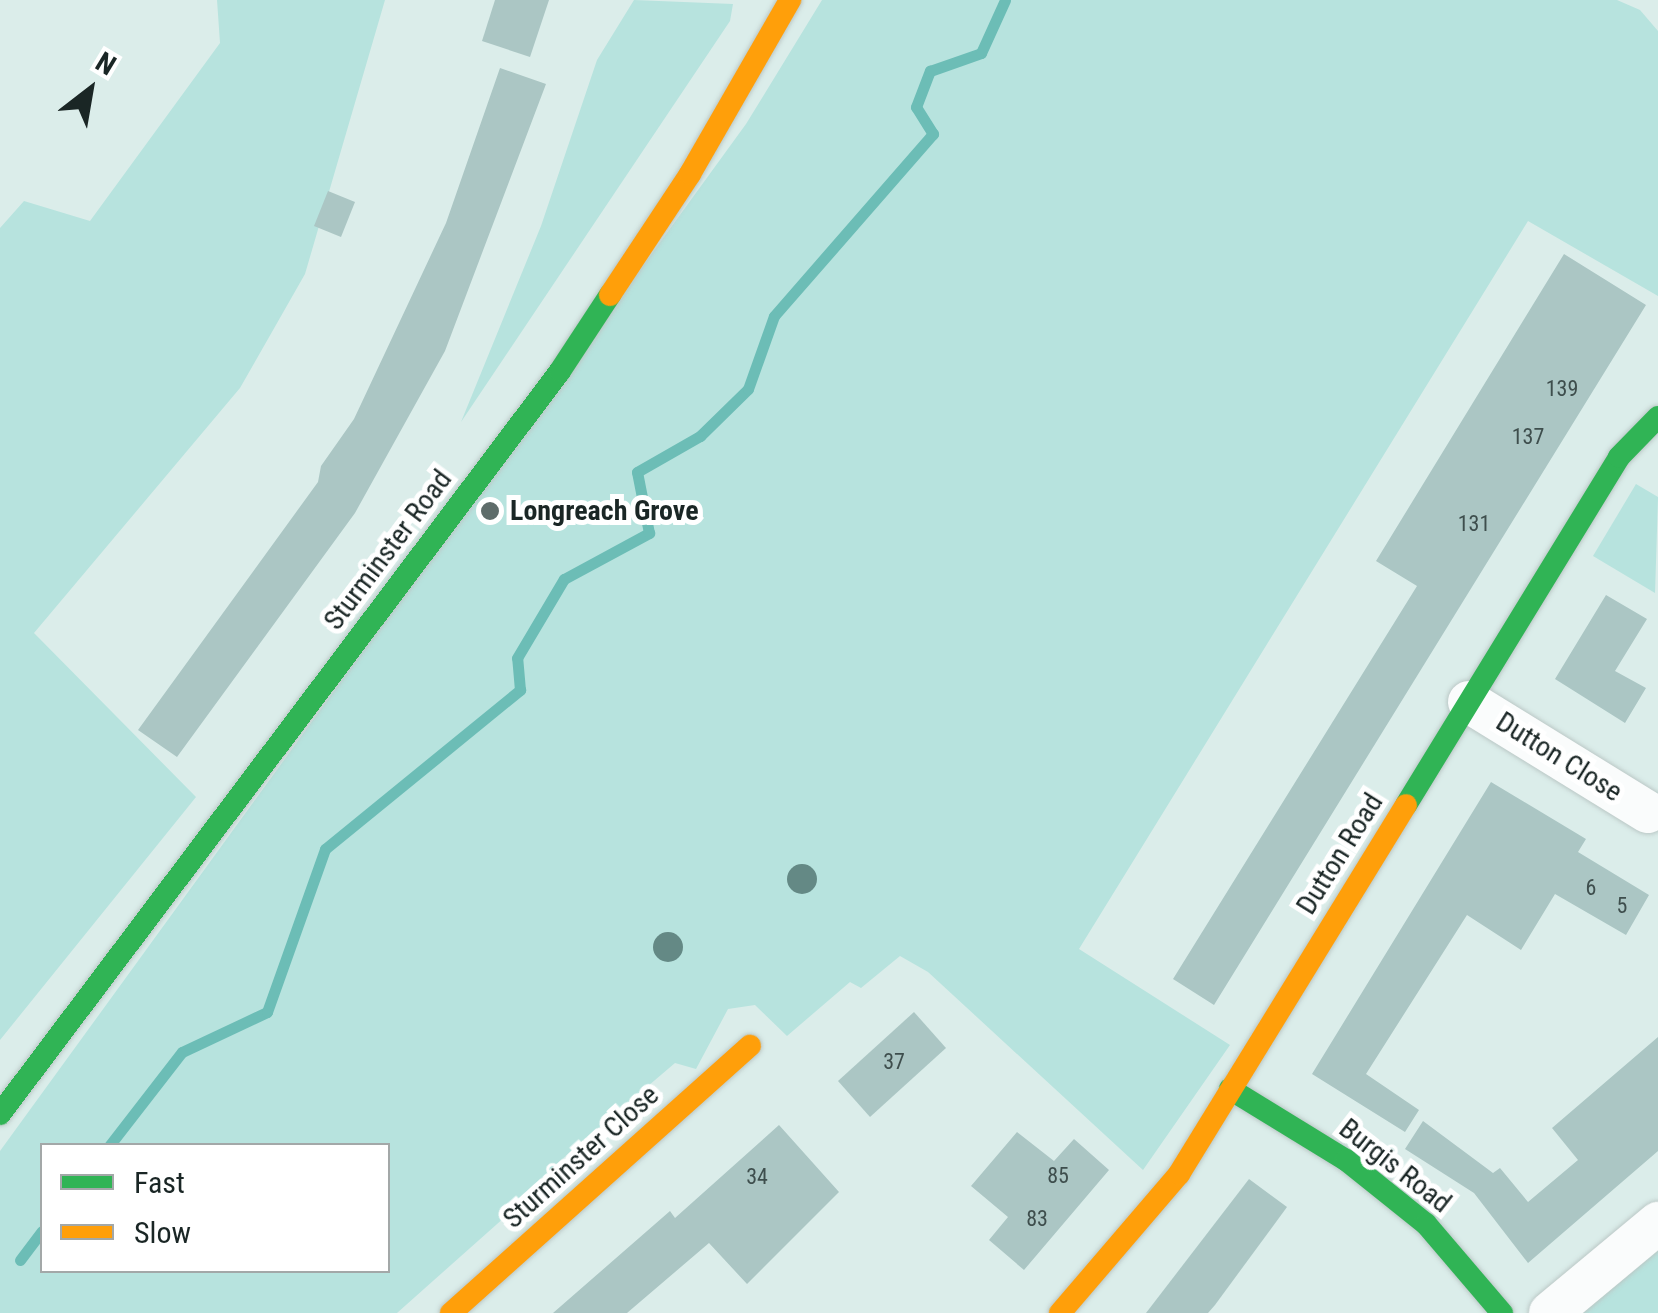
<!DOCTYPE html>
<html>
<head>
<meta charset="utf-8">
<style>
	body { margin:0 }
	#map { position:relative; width:1658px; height:1313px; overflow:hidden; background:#dbedea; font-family:"Roboto Condensed",sans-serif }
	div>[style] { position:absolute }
	.green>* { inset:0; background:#b7e3de }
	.stream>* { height:11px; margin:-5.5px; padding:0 5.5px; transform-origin:5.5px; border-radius:5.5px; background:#6cbdb6 }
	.building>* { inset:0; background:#abc6c4 }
	.roads { filter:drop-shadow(0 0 2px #bbc8c6) drop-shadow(0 0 2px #bbc8c6) }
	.street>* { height:42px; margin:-21px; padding:0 21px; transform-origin:21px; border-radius:21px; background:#fafcfc }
	.fast>* { height:22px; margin:-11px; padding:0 11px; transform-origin:11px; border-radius:11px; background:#30b455 }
	.slow>* { height:22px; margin:-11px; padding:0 11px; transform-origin:11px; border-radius:11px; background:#ff9f0a }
	.trees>* { width:30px; height:30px; margin:-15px; border-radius:50%; background:#648985 }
	.dots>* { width:28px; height:28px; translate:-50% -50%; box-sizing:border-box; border:5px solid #fff; border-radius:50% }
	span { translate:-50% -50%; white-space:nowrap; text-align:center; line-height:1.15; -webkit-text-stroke:10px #fff; paint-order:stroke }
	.number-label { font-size:22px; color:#3e4e4d }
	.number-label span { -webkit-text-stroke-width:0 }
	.poi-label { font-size:28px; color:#1a2625; font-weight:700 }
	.left { translate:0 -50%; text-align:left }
	.street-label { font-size:28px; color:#1a2625 }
	.legend { position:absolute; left:40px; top:1143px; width:350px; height:130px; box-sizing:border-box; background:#fff; border:2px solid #a3a8a8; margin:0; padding:12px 18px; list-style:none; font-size:30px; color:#1a2625 }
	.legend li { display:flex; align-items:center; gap:20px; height:50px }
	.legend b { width:50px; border:2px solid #a3a8a8 }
	.north { position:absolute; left:40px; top:40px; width:100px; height:100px; -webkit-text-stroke:8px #fff; paint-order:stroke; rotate:31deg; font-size:28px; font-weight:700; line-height:40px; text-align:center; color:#1a2625 }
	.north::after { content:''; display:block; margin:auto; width:35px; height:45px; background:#1a2625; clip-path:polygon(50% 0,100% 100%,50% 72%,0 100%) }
</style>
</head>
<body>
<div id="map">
	<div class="green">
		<i style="clip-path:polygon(217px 0,385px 0,305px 274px,240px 388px,34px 633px,196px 797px,0 1040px,0 228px,24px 201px,90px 221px,220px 43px)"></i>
		<i style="clip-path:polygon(634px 0,733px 4px,730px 21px,461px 422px,541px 226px,597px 60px)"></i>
		<i style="clip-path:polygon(evenodd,822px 0,1617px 0,1640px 10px,1658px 31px,1658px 296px,1528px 221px,1079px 949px,1230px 1045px,1143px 1170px,928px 972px,900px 956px,861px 988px,850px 982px,787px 1036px,755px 1005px,728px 1009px,696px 1069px,675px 1063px,547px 1172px,561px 1188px,533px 1213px,515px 1208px,397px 1313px,0 1313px,0 1151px,746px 124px,822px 0,42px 1146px,388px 1146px,388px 1270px,42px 1270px,42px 1146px)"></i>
		<i style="clip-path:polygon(1636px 484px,1658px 497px,1655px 593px,1593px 556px)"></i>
		<i style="clip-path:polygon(1658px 1249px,1658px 1313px,1583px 1313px)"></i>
	</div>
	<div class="stream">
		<i style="left:109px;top:1146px;width:119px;rotate:-52.2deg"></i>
		<i style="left:182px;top:1052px;width:94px;rotate:-25.2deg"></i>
		<i style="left:267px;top:1012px;width:173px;rotate:-70.4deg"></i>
		<i style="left:325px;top:849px;width:252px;rotate:-39.2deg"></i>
		<i style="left:520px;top:690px;width:32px;rotate:-95deg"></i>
		<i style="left:517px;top:658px;width:92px;rotate:-59.3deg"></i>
		<i style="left:564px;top:579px;width:97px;rotate:-28.4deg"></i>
		<i style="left:649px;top:533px;width:62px;rotate:-101.1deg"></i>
		<i style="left:637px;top:472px;width:73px;rotate:-29.7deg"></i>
		<i style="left:700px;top:436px;width:67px;rotate:-44.4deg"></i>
		<i style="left:748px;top:389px;width:77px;rotate:-70.4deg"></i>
		<i style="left:774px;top:316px;width:242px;rotate:-48.9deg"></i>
		<i style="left:933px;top:134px;width:32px;rotate:-122deg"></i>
		<i style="left:916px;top:107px;width:39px;rotate:-69deg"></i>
		<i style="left:930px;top:71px;width:54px;rotate:-19.4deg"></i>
		<i style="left:981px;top:53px;width:58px;rotate:-65.6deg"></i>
		<i style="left:20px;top:1260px;width:36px;rotate:-53deg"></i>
	</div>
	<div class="building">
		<i style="clip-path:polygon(495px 0,549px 0,530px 57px,482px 41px)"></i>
		<i style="clip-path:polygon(500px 68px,546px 84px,445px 351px,355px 513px,177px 757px,138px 730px,318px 482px,321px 466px,354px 419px,446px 223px)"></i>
		<i style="clip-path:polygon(328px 191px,355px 202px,341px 237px,314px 226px)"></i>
		<i style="clip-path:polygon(1564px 254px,1646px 305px,1214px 1005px,1173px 979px,1417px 586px,1376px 561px)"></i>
		<i style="clip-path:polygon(1606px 595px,1647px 619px,1615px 671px,1646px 688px,1625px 723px,1555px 679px)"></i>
		<i style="clip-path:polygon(1491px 782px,1586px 839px,1578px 852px,1649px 895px,1626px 935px,1555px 894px,1521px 950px,1467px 915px,1366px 1074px,1419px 1110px,1405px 1132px,1312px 1074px)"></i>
		<i style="clip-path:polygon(914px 1012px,946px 1048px,870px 1117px,838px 1081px)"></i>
		<i style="clip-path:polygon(1658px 1037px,1658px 1151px,1528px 1263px,1474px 1193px,1405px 1149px,1423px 1121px,1493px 1173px,1500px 1168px,1528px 1202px,1578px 1160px,1552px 1128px)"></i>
		<i style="clip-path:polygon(779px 1125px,839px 1192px,747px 1284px,709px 1243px,627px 1313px,553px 1313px,670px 1211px,675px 1218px)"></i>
		<i style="clip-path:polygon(1017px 1132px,1054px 1161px,1074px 1139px,1109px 1170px,1024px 1270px,989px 1240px,1008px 1217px,971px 1186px)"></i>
		<i style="clip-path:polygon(1249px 1179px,1287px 1207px,1215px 1305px,1208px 1313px,1146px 1313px)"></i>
	</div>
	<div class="roads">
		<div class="street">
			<i style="left:1469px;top:702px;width:210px;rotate:31.6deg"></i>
			<i style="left:1550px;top:1313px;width:141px;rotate:-39.8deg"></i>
		</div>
		<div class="fast">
			<i style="left:1406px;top:805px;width:408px;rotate:-58.5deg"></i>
			<i style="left:1619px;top:457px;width:56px;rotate:-45.7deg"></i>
			<i style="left:1230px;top:1089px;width:136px;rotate:31.5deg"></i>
			<i style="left:1346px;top:1160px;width:102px;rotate:38.7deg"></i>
			<i style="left:1426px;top:1224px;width:117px;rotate:49.5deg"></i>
			<i style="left:0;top:1114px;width:930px;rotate:-52.99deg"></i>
			<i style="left:560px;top:371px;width:91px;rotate:-56.7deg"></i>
		</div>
		<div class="slow">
			<i style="left:610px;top:295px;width:145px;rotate:-56.5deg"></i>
			<i style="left:690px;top:174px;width:201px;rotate:-60.1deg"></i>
			<i style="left:451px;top:1313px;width:401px;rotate:-41.8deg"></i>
			<i style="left:1060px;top:1313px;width:183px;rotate:-49.4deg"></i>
			<i style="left:1179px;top:1174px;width:433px;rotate:-58.4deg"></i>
		</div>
	</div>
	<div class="trees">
		<i style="left:802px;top:879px"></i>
		<i style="left:668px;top:947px"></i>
	</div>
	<div class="dots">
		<i style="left:490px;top:511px;background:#5e6c6a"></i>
	</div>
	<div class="number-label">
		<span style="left:1562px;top:389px">139</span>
		<span style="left:1528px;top:437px">137</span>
		<span style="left:1474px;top:524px">131</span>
		<span style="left:1591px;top:888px">6</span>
		<span style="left:1622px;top:906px">5</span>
		<span style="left:894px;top:1062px">37</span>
		<span style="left:1058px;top:1176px">85</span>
		<span style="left:757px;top:1177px">34</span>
		<span style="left:1037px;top:1219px">83</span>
	</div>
	<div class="poi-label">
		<span class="left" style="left:510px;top:511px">Longreach Grove</span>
	</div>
	<div class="street-label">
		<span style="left:388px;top:550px;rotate:-53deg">Sturminster Road</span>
		<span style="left:1559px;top:757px;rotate:32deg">Dutton Close</span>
		<span style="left:1340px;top:854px;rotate:-58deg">Dutton Road</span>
		<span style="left:581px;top:1157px;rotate:-42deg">Sturminster Close</span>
		<span style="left:1395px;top:1166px;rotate:38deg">Burgis Road</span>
	</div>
	<ul class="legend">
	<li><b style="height:12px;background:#30b455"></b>Fast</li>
	<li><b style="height:12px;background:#ff9f0a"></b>Slow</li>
	</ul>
	<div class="north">N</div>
</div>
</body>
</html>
